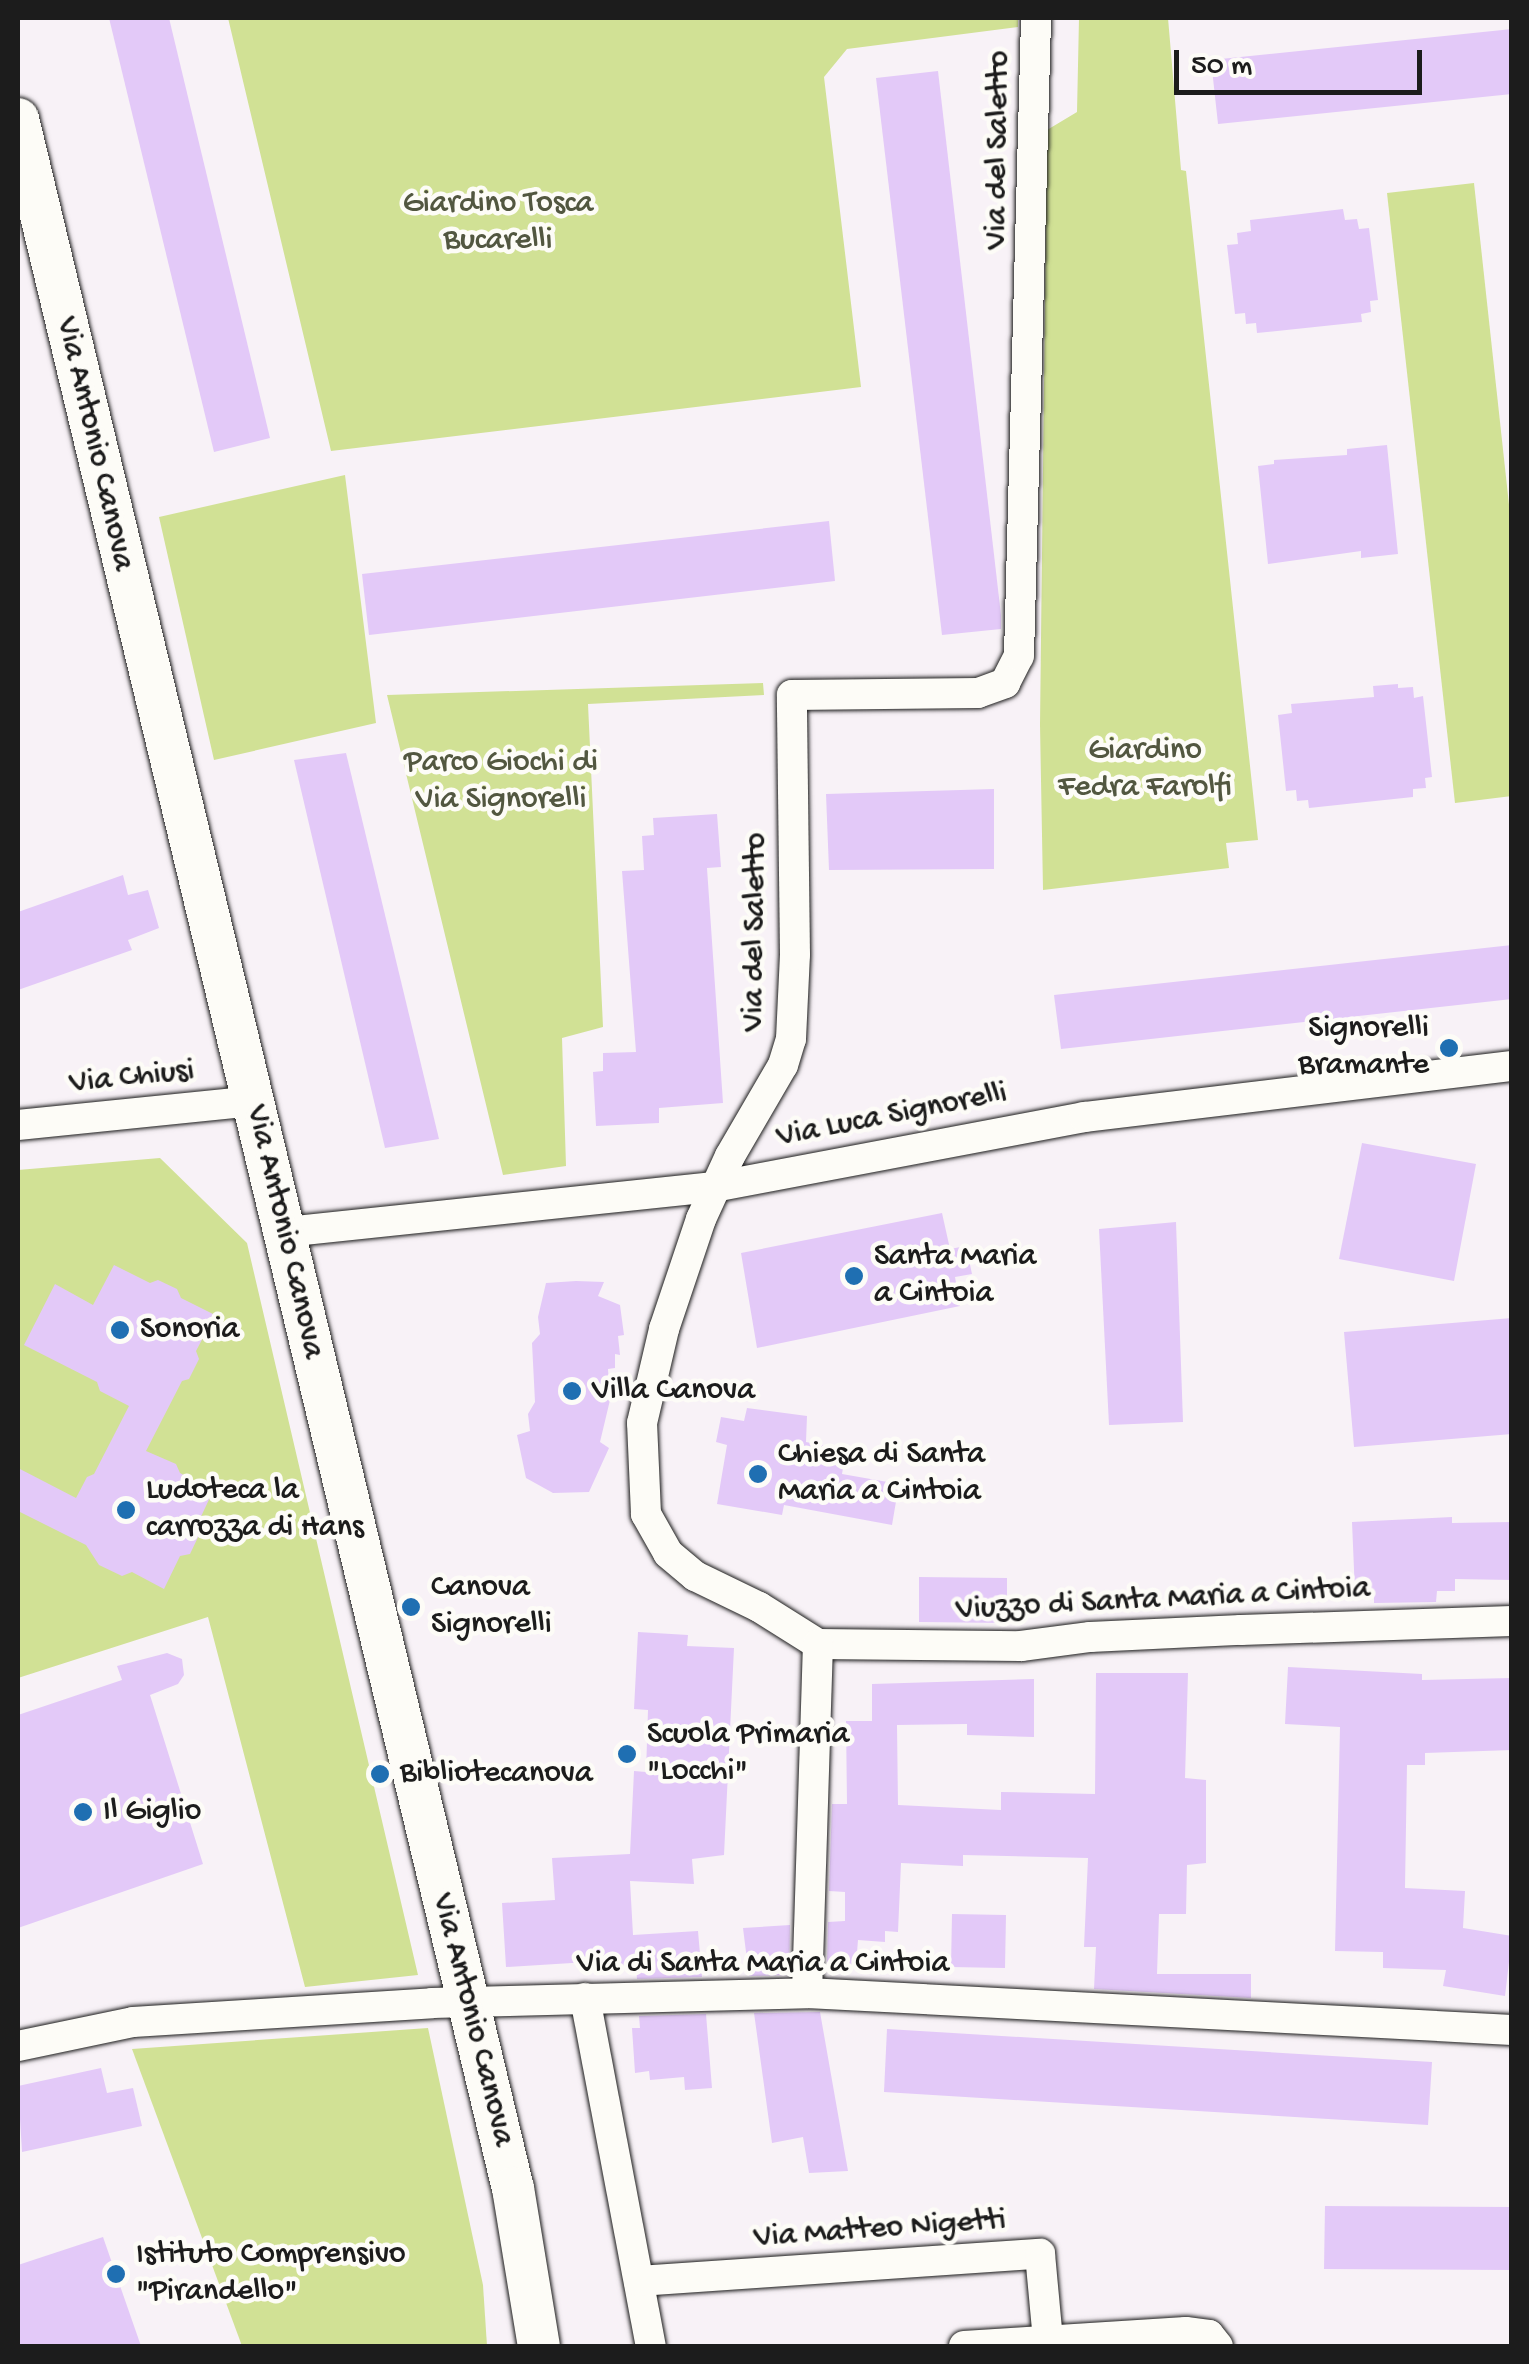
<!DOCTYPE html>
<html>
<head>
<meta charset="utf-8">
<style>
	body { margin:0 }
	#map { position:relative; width:1529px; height:2364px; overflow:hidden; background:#f8f2f7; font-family:"Gochi Hand",sans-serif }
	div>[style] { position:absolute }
	.green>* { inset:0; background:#d1e195 }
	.building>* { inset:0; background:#e3c9f8 }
	.roads { filter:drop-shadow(0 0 2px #1c1c1c) drop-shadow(0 0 2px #1c1c1c) }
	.street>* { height:30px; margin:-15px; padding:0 15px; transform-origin:15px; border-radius:15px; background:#fdfcf7 }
	.secondary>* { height:42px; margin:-21px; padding:0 21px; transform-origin:21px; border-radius:21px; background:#fdfcf7 }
	.dots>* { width:28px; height:28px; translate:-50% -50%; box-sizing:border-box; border:5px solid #fdfcf7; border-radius:50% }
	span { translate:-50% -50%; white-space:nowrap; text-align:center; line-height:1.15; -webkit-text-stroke:9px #fdfcf7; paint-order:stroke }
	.street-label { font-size:32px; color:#1c1c1c }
	.park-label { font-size:32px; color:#525740 }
	.poi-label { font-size:32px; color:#1c1c1c }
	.right { translate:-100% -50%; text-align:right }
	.left { translate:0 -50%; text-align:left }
	.frame { position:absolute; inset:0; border:20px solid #1c1c1c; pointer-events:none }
	.scale { position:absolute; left:1174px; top:50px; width:248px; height:45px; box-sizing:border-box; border:5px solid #1c1c1c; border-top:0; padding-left:12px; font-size:30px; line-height:35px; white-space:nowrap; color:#1c1c1c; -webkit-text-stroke:8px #fdfcf7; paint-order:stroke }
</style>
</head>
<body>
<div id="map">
	<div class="green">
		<i style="clip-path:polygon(228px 18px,1018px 18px,1018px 27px,847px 49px,824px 77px,861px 387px,331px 451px)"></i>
		<i style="clip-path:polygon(1079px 18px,1168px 18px,1181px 170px,1186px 171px,1258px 840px,1226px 843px,1229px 868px,1043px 890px,1040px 725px,1047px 130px,1077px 112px)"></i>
		<i style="clip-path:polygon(1474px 183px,1511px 523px,1512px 796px,1455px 803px,1387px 193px)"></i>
		<i style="clip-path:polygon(345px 475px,376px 723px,214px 760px,159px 517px)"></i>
		<i style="clip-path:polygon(763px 683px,764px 695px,588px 704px,603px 1027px,562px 1038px,566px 1166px,503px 1175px,387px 695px)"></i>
		<i style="clip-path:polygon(160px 1158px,247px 1243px,418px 1975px,305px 1987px,208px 1617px,18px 1678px,18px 1170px)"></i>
		<i style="clip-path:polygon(428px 2028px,483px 2285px,487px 2346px,242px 2346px,132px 2049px)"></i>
	</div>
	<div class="building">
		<i style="clip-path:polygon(109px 18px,169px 18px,270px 438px,214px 452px)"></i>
		<i style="clip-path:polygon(1512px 29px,1512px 94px,1218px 124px,1211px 60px)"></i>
		<i style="clip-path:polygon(938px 71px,1001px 615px,1001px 629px,942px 635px,876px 78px)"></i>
		<i style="clip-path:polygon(1343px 209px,1345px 220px,1357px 219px,1359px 229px,1369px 228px,1378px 300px,1370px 301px,1371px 312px,1361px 314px,1362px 322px,1257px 333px,1256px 323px,1246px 324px,1245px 313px,1235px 314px,1227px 245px,1238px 244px,1237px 233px,1251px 231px,1250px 220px)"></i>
		<i style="clip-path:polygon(1387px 445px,1398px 554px,1361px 558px,1361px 551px,1268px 564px,1258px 466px,1274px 464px,1274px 460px,1347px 455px,1347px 449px)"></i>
		<i style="clip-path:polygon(829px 521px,835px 581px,369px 635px,362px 574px)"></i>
		<i style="clip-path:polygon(1398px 684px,1398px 688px,1413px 687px,1414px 698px,1423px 696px,1432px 777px,1425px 778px,1426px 788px,1413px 789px,1413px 797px,1309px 808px,1308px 800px,1297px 801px,1296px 790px,1286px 791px,1278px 715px,1292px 713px,1291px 704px,1374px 697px,1373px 686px)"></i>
		<i style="clip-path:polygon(346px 753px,439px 1139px,385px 1148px,294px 760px)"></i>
		<i style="clip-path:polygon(994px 789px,994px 869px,829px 870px,826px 794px)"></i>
		<i style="clip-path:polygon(717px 814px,721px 867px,707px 868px,723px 1103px,659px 1108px,659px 1123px,596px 1126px,593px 1072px,603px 1071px,603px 1053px,636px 1052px,622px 871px,644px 870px,642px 836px,654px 835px,653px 818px)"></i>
		<i style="clip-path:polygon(123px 875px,128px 895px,148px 890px,159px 928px,128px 940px,132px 950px,18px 990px,18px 912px)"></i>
		<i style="clip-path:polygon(1512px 945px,1512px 999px,1061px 1049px,1054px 995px)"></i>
		<i style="clip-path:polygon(1362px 1143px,1476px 1164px,1454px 1281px,1339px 1259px)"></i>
		<i style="clip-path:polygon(942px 1213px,950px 1249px,966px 1246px,972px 1274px,955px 1277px,960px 1306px,757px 1348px,741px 1253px)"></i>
		<i style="clip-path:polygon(1176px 1222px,1183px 1422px,1109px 1425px,1099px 1229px)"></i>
		<i style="clip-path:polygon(114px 1265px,150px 1283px,158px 1280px,177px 1289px,181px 1298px,215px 1315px,196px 1351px,199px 1359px,189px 1379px,182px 1381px,146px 1451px,176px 1464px,180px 1473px,213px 1491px,198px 1523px,200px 1533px,190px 1554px,180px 1556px,164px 1589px,132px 1572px,122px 1576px,99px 1565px,86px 1545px,18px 1511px,18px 1468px,76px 1498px,87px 1477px,94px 1474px,129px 1406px,100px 1391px,97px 1382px,24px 1345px,55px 1284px,93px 1305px)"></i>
		<i style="clip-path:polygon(576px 1281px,604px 1282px,598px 1296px,620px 1305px,624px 1335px,618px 1336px,620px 1355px,615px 1354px,615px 1368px,608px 1369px,610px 1400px,600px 1442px,609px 1448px,589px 1492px,553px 1493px,526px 1478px,517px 1435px,530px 1431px,528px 1414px,535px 1402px,532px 1343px,540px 1334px,538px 1317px,546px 1283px)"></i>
		<i style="clip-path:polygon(1512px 1318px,1512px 1434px,1354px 1447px,1344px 1332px)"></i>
		<i style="clip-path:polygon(747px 1408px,807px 1416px,806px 1442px,846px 1450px,842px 1474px,899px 1484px,892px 1525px,784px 1505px,782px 1515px,717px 1504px,727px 1445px,716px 1442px,721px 1417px,744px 1421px)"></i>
		<i style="clip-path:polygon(1452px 1517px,1452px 1523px,1512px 1522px,1512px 1580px,1455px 1579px,1455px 1591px,1437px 1591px,1436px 1602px,1374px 1603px,1374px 1592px,1355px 1593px,1352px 1522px)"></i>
		<i style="clip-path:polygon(919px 1577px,1007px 1578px,1007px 1623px,919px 1622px)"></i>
		<i style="clip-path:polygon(638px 1632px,688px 1635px,687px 1646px,734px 1648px,724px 1855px,692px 1859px,694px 1884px,630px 1881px,633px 1935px,698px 1931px,702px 1977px,637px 1979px,636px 1966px,589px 1970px,588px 1962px,506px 1967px,502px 1903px,555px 1900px,552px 1858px,630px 1854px,634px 1771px,646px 1772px,648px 1710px,634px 1709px)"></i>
		<i style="clip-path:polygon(167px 1653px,182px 1659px,184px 1675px,178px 1684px,150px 1695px,203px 1864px,18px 1928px,18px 1715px,122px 1680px,117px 1666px)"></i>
		<i style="clip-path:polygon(1288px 1667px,1422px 1674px,1422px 1680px,1512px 1678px,1512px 1750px,1425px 1753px,1425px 1765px,1407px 1765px,1405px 1888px,1465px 1891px,1463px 1928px,1512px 1936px,1505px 1996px,1443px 1986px,1446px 1970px,1383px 1968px,1383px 1952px,1335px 1951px,1340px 1727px,1285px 1724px)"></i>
		<i style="clip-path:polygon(1096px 1673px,1188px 1673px,1185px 1778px,1206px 1780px,1206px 1863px,1187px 1865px,1186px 1914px,1159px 1914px,1157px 1974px,1251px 1974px,1251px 1998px,1094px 1989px,1096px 1947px,1084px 1947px,1088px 1858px,963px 1855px,963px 1866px,901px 1863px,898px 1932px,885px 1931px,885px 1942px,858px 1940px,856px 1965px,827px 1963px,828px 1922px,845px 1921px,845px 1892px,829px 1891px,832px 1804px,847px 1804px,846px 1721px,872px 1721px,872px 1684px,1034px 1679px,1034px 1737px,967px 1735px,967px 1724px,897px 1725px,898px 1805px,1001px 1810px,1001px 1792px,1095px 1794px)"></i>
		<i style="clip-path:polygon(952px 1914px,1006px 1915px,1005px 1968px,951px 1967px)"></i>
		<i style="clip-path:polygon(790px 1925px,789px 1975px,749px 1976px,743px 1928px)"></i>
		<i style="clip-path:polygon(820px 2012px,848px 2171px,809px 2173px,803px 2137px,772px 2143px,754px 2013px)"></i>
		<i style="clip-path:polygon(706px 2014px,712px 2088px,685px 2090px,684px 2077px,650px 2080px,649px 2071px,635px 2073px,632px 2028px,640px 2028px,639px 2016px)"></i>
		<i style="clip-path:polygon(887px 2029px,1432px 2062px,1428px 2125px,884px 2092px)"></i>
		<i style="clip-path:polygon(101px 2068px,107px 2093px,133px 2088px,142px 2126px,22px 2152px,18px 2086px)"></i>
		<i style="clip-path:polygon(1325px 2206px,1512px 2207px,1512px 2270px,1324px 2269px)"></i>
		<i style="clip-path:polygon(103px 2237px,141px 2346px,18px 2346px,18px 2265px)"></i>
	</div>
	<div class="roads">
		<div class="street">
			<i style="left:18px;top:1125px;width:236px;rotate:-5.8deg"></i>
			<i style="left:285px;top:1232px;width:431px;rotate:-6deg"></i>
			<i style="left:714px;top:1187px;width:377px;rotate:-10.7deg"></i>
			<i style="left:1084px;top:1117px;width:431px;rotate:-6.8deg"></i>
			<i style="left:818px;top:1644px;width:70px;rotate:-147.9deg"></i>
			<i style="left:759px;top:1607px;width:71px;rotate:-154.2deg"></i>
			<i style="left:695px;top:1576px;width:35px;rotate:-140deg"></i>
			<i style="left:668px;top:1553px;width:45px;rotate:-119.4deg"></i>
			<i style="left:646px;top:1514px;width:91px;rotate:-92.5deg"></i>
			<i style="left:642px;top:1423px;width:97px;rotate:-76.8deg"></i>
			<i style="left:664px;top:1329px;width:116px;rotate:-71.4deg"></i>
			<i style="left:701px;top:1219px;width:69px;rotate:-65.3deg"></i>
			<i style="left:730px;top:1156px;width:105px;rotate:-59.8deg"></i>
			<i style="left:783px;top:1065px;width:27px;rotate:-73deg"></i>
			<i style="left:791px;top:1039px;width:84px;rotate:-87.3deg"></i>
			<i style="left:795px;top:955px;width:260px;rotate:-90.7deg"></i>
			<i style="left:792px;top:695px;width:186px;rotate:-0.6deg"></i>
			<i style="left:978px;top:693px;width:29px;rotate:-20deg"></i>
			<i style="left:1005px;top:683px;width:30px;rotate:-63deg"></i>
			<i style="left:1019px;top:656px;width:638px;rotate:-88.47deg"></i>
			<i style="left:818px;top:1644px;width:203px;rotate:0.6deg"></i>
			<i style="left:1021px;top:1646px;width:70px;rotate:-7.4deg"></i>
			<i style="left:1090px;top:1637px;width:151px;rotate:-2.7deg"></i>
			<i style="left:1241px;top:1630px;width:271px;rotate:-1.9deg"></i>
			<i style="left:807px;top:1993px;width:349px;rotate:-88.2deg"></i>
			<i style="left:585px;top:1998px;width:354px;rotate:79.3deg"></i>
			<i style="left:18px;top:2046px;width:117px;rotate:-11.8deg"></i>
			<i style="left:133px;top:2022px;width:300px;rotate:-3.6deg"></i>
			<i style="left:432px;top:2003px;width:375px;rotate:-1.5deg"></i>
			<i style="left:807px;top:1993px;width:706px;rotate:3deg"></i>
			<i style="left:639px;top:2281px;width:402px;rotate:-3.9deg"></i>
			<i style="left:1040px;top:2254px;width:86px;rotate:84.7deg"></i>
			<i style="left:964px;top:2346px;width:222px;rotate:-3.6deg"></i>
			<i style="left:1186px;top:2332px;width:23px;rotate:7deg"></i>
			<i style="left:1209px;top:2335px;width:14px;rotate:51deg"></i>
		</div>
		<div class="secondary">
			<i style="left:18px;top:119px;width:2127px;rotate:76.55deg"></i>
			<i style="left:513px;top:2188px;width:160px;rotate:80.7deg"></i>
		</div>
	</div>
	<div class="dots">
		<i style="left:1449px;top:1048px;background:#1f6fb2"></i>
		<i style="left:854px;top:1276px;background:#1f6fb2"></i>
		<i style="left:120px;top:1330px;background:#1f6fb2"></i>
		<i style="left:572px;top:1391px;background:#1f6fb2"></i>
		<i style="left:758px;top:1474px;background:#1f6fb2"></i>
		<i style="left:126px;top:1510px;background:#1f6fb2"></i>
		<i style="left:411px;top:1607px;background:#1f6fb2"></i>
		<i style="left:627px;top:1754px;background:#1f6fb2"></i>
		<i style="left:380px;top:1774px;background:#1f6fb2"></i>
		<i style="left:83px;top:1812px;background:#1f6fb2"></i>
		<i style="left:116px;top:2274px;background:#1f6fb2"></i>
	</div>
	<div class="street-label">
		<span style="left:999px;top:150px;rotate:-89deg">Via del Saletto</span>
		<span style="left:94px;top:444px;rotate:77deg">Via Antonio Canova</span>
		<span style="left:756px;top:932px;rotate:-89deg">Via del Saletto</span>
		<span style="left:132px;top:1078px;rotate:-6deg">Via Chiusi</span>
		<span style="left:892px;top:1116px;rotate:-11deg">Via Luca Signorelli</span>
		<span style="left:284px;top:1232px;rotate:77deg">Via Antonio Canova</span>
		<span style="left:1163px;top:1600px;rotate:-3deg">Viuzzo di Santa Maria a Cintoia</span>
		<span style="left:763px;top:1964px">Via di Santa Maria a Cintoia</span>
		<span style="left:472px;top:2020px;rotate:76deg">Via Antonio Canova</span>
		<span style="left:880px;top:2230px;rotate:-4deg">Via Matteo Nigetti</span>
	</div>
	<div class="park-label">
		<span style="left:498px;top:223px">Giardino Tosca<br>Bucarelli</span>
		<span style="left:1145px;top:770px">Giardino<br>Fedra Farolfi</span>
		<span style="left:501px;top:782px">Parco Giochi di<br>Via Signorelli</span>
	</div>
	<div class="poi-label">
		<span class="right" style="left:1429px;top:1048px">Signorelli<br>Bramante</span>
		<span class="left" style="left:874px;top:1276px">Santa Maria<br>a Cintoia</span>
		<span class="left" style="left:140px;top:1330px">Sonoria</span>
		<span class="left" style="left:592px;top:1391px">Villa Canova</span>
		<span class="left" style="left:778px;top:1474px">Chiesa di Santa<br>Maria a Cintoia</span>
		<span class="left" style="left:146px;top:1510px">Ludoteca la<br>carrozza di Hans</span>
		<span class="left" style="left:431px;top:1607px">Canova<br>Signorelli</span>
		<span class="left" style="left:647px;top:1754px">Scuola Primaria<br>"Locchi"</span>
		<span class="left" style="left:400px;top:1774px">Bibliotecanova</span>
		<span class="left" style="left:103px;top:1812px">Il Giglio</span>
		<span class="left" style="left:136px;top:2274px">Istituto Comprensivo<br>"Pirandello"</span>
	</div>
	<div class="frame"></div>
	<div class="scale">50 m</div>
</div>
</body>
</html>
